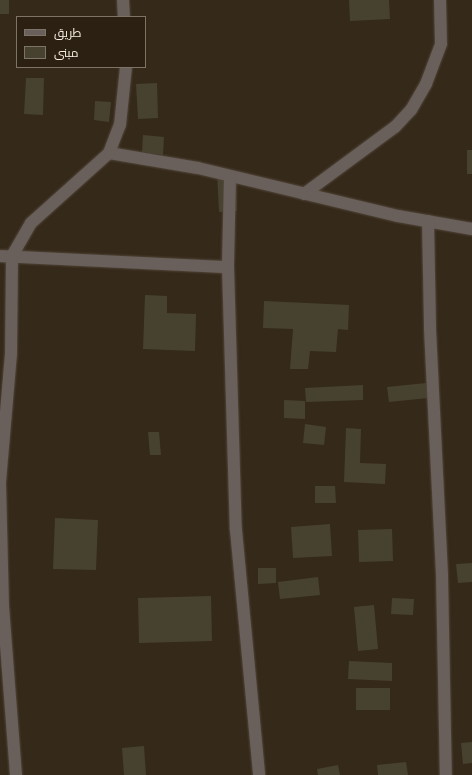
<!DOCTYPE html>
<html>
<head>
<meta charset="utf-8">
<style>
	body { margin:0 }
	#map { position:relative; width:472px; height:775px; overflow:hidden; background:#35291a; font-family:Cabin,Cairo,sans-serif }
	div>[style] { position:absolute }
	.building>* { inset:0; background:#474230 }
	.roads { filter:drop-shadow(0 0 1px #504537) drop-shadow(0 0 1px #504537) }
	.minor>* { height:12px; margin:-6px; padding:0 6px; transform-origin:6px; border-radius:6px; background:#695f5b }
	span { translate:-50% -50%; white-space:nowrap; text-align:center; line-height:1.15; -webkit-text-stroke:3px #2b2011; paint-order:stroke }
	.legend { position:absolute; left:16px; top:16px; width:130px; height:52px; box-sizing:border-box; background:#2b2011; border:1px solid #7d7366; margin:0; padding:5px 7px; list-style:none; font-size:12px; color:#f8f0e6 }
	.legend li { display:flex; align-items:center; gap:8px; height:20px }
	.legend b { width:20px; border:1px solid #7d7366 }
</style>
</head>
<body>
<div id="map">
	<div class="building">
		<i style="clip-path:polygon(0 0,9px 0,9px 14px,0 14px)"></i>
		<i style="clip-path:polygon(349px 0,389px 0,390px 19px,350px 21px)"></i>
		<i style="clip-path:polygon(26px 78px,44px 78px,43px 115px,24px 114px)"></i>
		<i style="clip-path:polygon(157px 83px,158px 118px,138px 119px,136px 84px)"></i>
		<i style="clip-path:polygon(95px 101px,111px 102px,109px 122px,94px 120px)"></i>
		<i style="clip-path:polygon(143px 135px,164px 137px,163px 155px,142px 152px)"></i>
		<i style="clip-path:polygon(467px 150px,472px 150px,472px 174px,467px 174px)"></i>
		<i style="clip-path:polygon(236px 172px,237px 211px,219px 212px,217px 173px)"></i>
		<i style="clip-path:polygon(145px 295px,167px 296px,167px 313px,196px 314px,195px 351px,143px 349px)"></i>
		<i style="clip-path:polygon(264px 301px,349px 305px,348px 330px,338px 329px,336px 352px,310px 351px,308px 369px,290px 369px,293px 329px,263px 328px)"></i>
		<i style="clip-path:polygon(426px 383px,428px 398px,389px 402px,387px 387px)"></i>
		<i style="clip-path:polygon(363px 385px,363px 400px,306px 402px,305px 388px)"></i>
		<i style="clip-path:polygon(284px 400px,305px 401px,305px 419px,284px 418px)"></i>
		<i style="clip-path:polygon(305px 424px,326px 427px,324px 445px,303px 443px)"></i>
		<i style="clip-path:polygon(346px 428px,361px 429px,360px 463px,386px 464px,385px 484px,344px 482px)"></i>
		<i style="clip-path:polygon(148px 432px,159px 432px,161px 455px,150px 455px)"></i>
		<i style="clip-path:polygon(315px 486px,335px 486px,336px 503px,315px 503px)"></i>
		<i style="clip-path:polygon(55px 518px,98px 520px,96px 570px,53px 569px)"></i>
		<i style="clip-path:polygon(330px 524px,332px 556px,293px 558px,291px 527px)"></i>
		<i style="clip-path:polygon(392px 529px,393px 561px,359px 562px,358px 530px)"></i>
		<i style="clip-path:polygon(472px 563px,472px 582px,458px 583px,456px 564px)"></i>
		<i style="clip-path:polygon(258px 568px,276px 568px,276px 583px,258px 584px)"></i>
		<i style="clip-path:polygon(318px 577px,320px 595px,280px 599px,278px 582px)"></i>
		<i style="clip-path:polygon(211px 596px,212px 641px,139px 643px,138px 598px)"></i>
		<i style="clip-path:polygon(392px 598px,414px 599px,413px 615px,391px 614px)"></i>
		<i style="clip-path:polygon(374px 605px,378px 649px,358px 651px,354px 607px)"></i>
		<i style="clip-path:polygon(349px 661px,392px 663px,392px 681px,348px 679px)"></i>
		<i style="clip-path:polygon(356px 688px,390px 688px,390px 710px,356px 710px)"></i>
		<i style="clip-path:polygon(472px 742px,472px 763px,463px 764px,461px 743px)"></i>
		<i style="clip-path:polygon(144px 746px,146px 775px,124px 775px,122px 748px)"></i>
		<i style="clip-path:polygon(406px 762px,408px 775px,378px 775px,377px 765px)"></i>
		<i style="clip-path:polygon(338px 765px,340px 775px,318px 775px,317px 769px)"></i>
	</div>
	<div class="roads">
		<div class="minor">
			<i style="left:123px;top:0;width:17px;rotate:87deg"></i>
			<i style="left:109px;top:153px;width:90px;rotate:9.6deg"></i>
			<i style="left:198px;top:168px;width:206px;rotate:13.5deg"></i>
			<i style="left:398px;top:216px;width:75px;rotate:10deg"></i>
			<i style="left:230px;top:176px;width:91px;rotate:91.3deg"></i>
			<i style="left:228px;top:267px;width:263px;rotate:88.3deg"></i>
			<i style="left:236px;top:530px;width:246px;rotate:84.6deg"></i>
			<i style="left:304px;top:194px;width:113px;rotate:-36.4deg"></i>
			<i style="left:395px;top:127px;width:23px;rotate:-47deg"></i>
			<i style="left:411px;top:110px;width:30px;rotate:-60deg"></i>
			<i style="left:426px;top:84px;width:43px;rotate:-69.4deg"></i>
			<i style="left:441px;top:44px;width:44px;rotate:-91.3deg"></i>
			<i style="left:428px;top:221px;width:108px;rotate:88.9deg"></i>
			<i style="left:430px;top:329px;width:246px;rotate:87.2deg"></i>
			<i style="left:442px;top:575px;width:200px;rotate:88.9deg"></i>
			<i style="left:0;top:256px;width:228px;rotate:2.8deg"></i>
			<i style="left:16px;top:775px;width:169px;rotate:-94.4deg"></i>
			<i style="left:3px;top:606px;width:124px;rotate:-91.4deg"></i>
			<i style="left:0;top:482px;width:128px;rotate:-85.1deg"></i>
			<i style="left:11px;top:354px;width:98px;rotate:-89.4deg"></i>
			<i style="left:12px;top:256px;width:38px;rotate:-60deg"></i>
			<i style="left:31px;top:223px;width:105px;rotate:-41.9deg"></i>
			<i style="left:109px;top:153px;width:30px;rotate:-69deg"></i>
			<i style="left:120px;top:125px;width:58px;rotate:-84.1deg"></i>
		</div>
	</div>
	<ul class="legend">
	<li><b style="height:5px;background:#695f5b"></b>طريق</li>
	<li><b style="height:11px;background:#474230"></b>مبنى</li>
	</ul>
</div>
</body>
</html>
